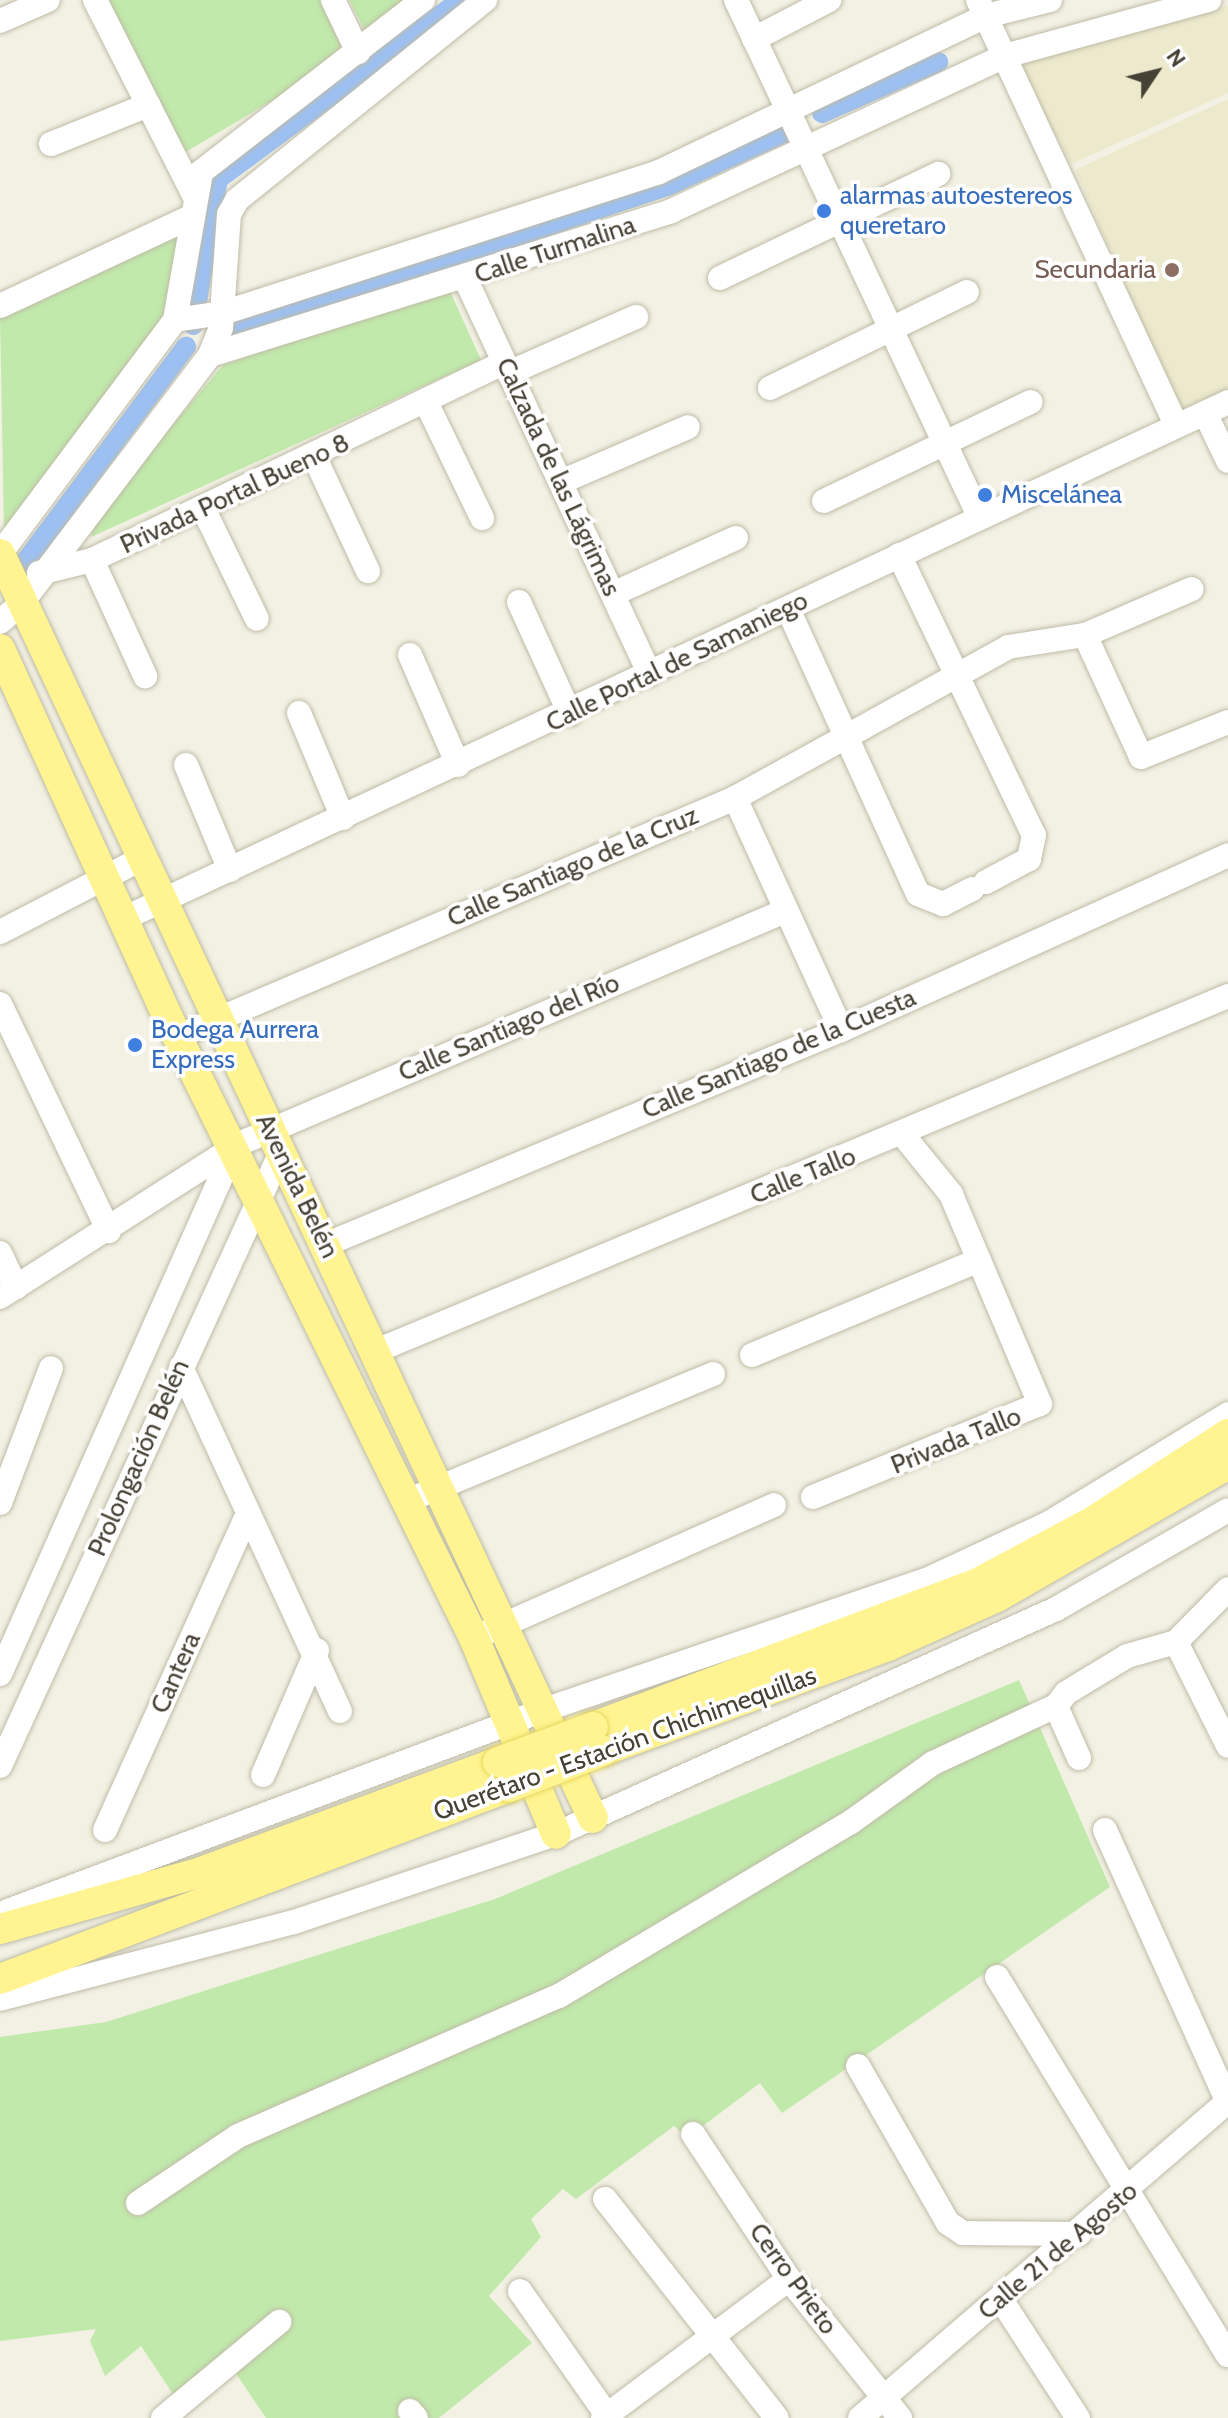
<!DOCTYPE html>
<html>
<head>
<meta charset="utf-8">
<style>
	body { margin:0 }
	#map { position:relative; width:1228px; height:2418px; overflow:hidden; background:#f3f1e4; font-family:Cabin,sans-serif }
	div>[style] { position:absolute }
	.education>* { inset:0; background:#ece9cd }
	.green>* { inset:0; background:#c1e9ab }
	.canal>* { height:20px; margin:-10px; padding:0 10px; transform-origin:10px; border-radius:10px; background:#9dc0f2 }
	.roads { filter:drop-shadow(0 0 2px #bebba6) drop-shadow(0 0 2px #bebba6) }
	.minor>* { height:24px; margin:-12px; padding:0 12px; transform-origin:12px; border-radius:12px; background:#fff }
	.major>* { height:30px; margin:-15px; padding:0 15px; transform-origin:15px; border-radius:15px; background:#fff491 }
	.bridges { filter:drop-shadow(0 0 2px #e7d75e) drop-shadow(0 0 2px #e7d75e) }
	.major-bridge>* { height:30px; margin:-15px; padding:0 15px; transform-origin:15px; border-radius:15px; background:#fff491 }
	.dots>* { width:22px; height:22px; translate:-50% -50%; box-sizing:border-box; border:4px solid #fff; border-radius:50% }
	span { translate:-50% -50%; white-space:nowrap; text-align:center; line-height:1.15; -webkit-text-stroke:7px #fff; paint-order:stroke }
	.shop-label { font-size:26px; color:#366cbe }
	.left { translate:0 -50%; text-align:left }
	.street-label { font-size:26px; color:#454134 }
	.education-label { font-size:26px; color:#785e54 }
	.right { translate:-100% -50%; text-align:right }
	.north { position:absolute; left:1116px; top:32px; width:80px; height:80px; -webkit-text-stroke:6px #fff; paint-order:stroke; rotate:55deg; font-size:22px; font-weight:700; line-height:32px; text-align:center; color:#454134 }
	.north::after { content:''; display:block; margin:auto; width:28px; height:36px; background:#454134; clip-path:polygon(50% 0,100% 100%,50% 72%,0 100%) }
</style>
</head>
<body>
<div id="map">
	<div class="education">
		<i style="clip-path:polygon(1228px 5px,1228px 93px,1071px 164px,1016px 64px)"></i>
		<i style="clip-path:polygon(1228px 99px,1228px 391px,1182px 415px,1075px 170px)"></i>
	</div>
	<div class="green">
		<i style="clip-path:polygon(101px 0,326px 0,352px 53px,184px 153px)"></i>
		<i style="clip-path:polygon(349px 0,411px 0,367px 35px)"></i>
		<i style="clip-path:polygon(181px 227px,171px 321px,4px 531px,0 315px)"></i>
		<i style="clip-path:polygon(449px 289px,481px 360px,91px 537px,101px 510px,223px 365px)"></i>
		<i style="clip-path:polygon(1019px 1680px,1110px 1887px,782px 2113px,760px 2083px,687px 2138px,674px 2126px,576px 2199px,563px 2189px,531px 2219px,541px 2237px,489px 2296px,532px 2343px,439px 2418px,266px 2418px,235px 2372px,183px 2409px,141px 2346px,105px 2376px,90px 2341px,96px 2329px,0 2341px,0 2037px,106px 2022px,495px 1899px)"></i>
	</div>
	<div class="canal">
		<i style="left:822px;top:113px;width:127px;rotate:-23.7deg"></i>
		<i style="left:193px;top:325px;width:148px;rotate:-80.3deg"></i>
		<i style="left:218px;top:179px;width:302px;rotate:-36.4deg"></i>
		<i style="left:225px;top:334px;width:467px;rotate:-18.5deg"></i>
		<i style="left:668px;top:186px;width:128px;rotate:-24.6deg"></i>
		<i style="left:16px;top:574px;width:284px;rotate:-53.2deg"></i>
	</div>
	<div class="roads">
		<div class="minor">
			<i style="left:95px;top:0;width:221px;rotate:63.1deg"></i>
			<i style="left:333px;top:0;width:58px;rotate:64.3deg"></i>
			<i style="left:736px;top:0;width:570px;rotate:64.78deg"></i>
			<i style="left:978px;top:0;width:470px;rotate:65deg"></i>
			<i style="left:0;top:21px;width:52px;rotate:-23.6deg"></i>
			<i style="left:754px;top:39px;width:85px;rotate:-27.5deg"></i>
			<i style="left:51px;top:144px;width:105px;rotate:-21.9deg"></i>
			<i style="left:720px;top:278px;width:242px;rotate:-25.5deg"></i>
			<i style="left:466px;top:280px;width:435px;rotate:65deg"></i>
			<i style="left:0;top:306px;width:213px;rotate:-25deg"></i>
			<i style="left:175px;top:320px;width:49px;rotate:-8.3deg"></i>
			<i style="left:223px;top:313px;width:458px;rotate:-17.9deg"></i>
			<i style="left:659px;top:172px;width:362px;rotate:-25.5deg"></i>
			<i style="left:986px;top:16px;width:66px;rotate:-14deg"></i>
			<i style="left:210px;top:355px;width:29px;rotate:-68deg"></i>
			<i style="left:221px;top:328px;width:114px;rotate:-86deg"></i>
			<i style="left:229px;top:214px;width:16px;rotate:-60deg"></i>
			<i style="left:237px;top:200px;width:319px;rotate:-38.9deg"></i>
			<i style="left:509px;top:373px;width:139px;rotate:-23.8deg"></i>
			<i style="left:770px;top:388px;width:219px;rotate:-26deg"></i>
			<i style="left:426px;top:402px;width:129px;rotate:64.2deg"></i>
			<i style="left:1205px;top:413px;width:53px;rotate:64.4deg"></i>
			<i style="left:315px;top:458px;width:125px;rotate:64.9deg"></i>
			<i style="left:561px;top:482px;width:138px;rotate:-23.4deg"></i>
			<i style="left:824px;top:501px;width:229px;rotate:-25.6deg"></i>
			<i style="left:203px;top:508px;width:123px;rotate:64.1deg"></i>
			<i style="left:0;top:554px;width:292px;rotate:-53.2deg"></i>
			<i style="left:175px;top:320px;width:150px;rotate:-80deg"></i>
			<i style="left:201px;top:172px;width:281px;rotate:-37.8deg"></i>
			<i style="left:899px;top:555px;width:311px;rotate:64.3deg"></i>
			<i style="left:1034px;top:835px;width:25px;rotate:102deg"></i>
			<i style="left:1029px;top:859px;width:49px;rotate:151.9deg"></i>
			<i style="left:92px;top:560px;width:128px;rotate:65.4deg"></i>
			<i style="left:39px;top:573px;width:55px;rotate:-13.8deg"></i>
			<i style="left:92px;top:560px;width:457px;rotate:-25.6deg"></i>
			<i style="left:613px;top:594px;width:135px;rotate:-24.5deg"></i>
			<i style="left:519px;top:602px;width:123px;rotate:65.5deg"></i>
			<i style="left:788px;top:609px;width:313px;rotate:65.5deg"></i>
			<i style="left:918px;top:894px;width:27px;rotate:22deg"></i>
			<i style="left:943px;top:904px;width:33px;rotate:-27deg"></i>
			<i style="left:0;top:622px;width:28px;rotate:-41deg"></i>
			<i style="left:21px;top:604px;width:313px;rotate:-52.8deg"></i>
			<i style="left:210px;top:355px;width:483px;rotate:-17.3deg"></i>
			<i style="left:671px;top:211px;width:368px;rotate:-24.9deg"></i>
			<i style="left:1005px;top:56px;width:212px;rotate:-15.4deg"></i>
			<i style="left:1085px;top:635px;width:134px;rotate:65.3deg"></i>
			<i style="left:1141px;top:757px;width:94px;rotate:-21.9deg"></i>
			<i style="left:410px;top:655px;width:120px;rotate:66.4deg"></i>
			<i style="left:299px;top:713px;width:114px;rotate:67.3deg"></i>
			<i style="left:186px;top:765px;width:114px;rotate:67.3deg"></i>
			<i style="left:735px;top:798px;width:255px;rotate:65.4deg"></i>
			<i style="left:123px;top:919px;width:1220px;rotate:-25.07deg"></i>
			<i style="left:0;top:932px;width:157px;rotate:-27.4deg"></i>
			<i style="left:0;top:1004px;width:252px;rotate:64.4deg"></i>
			<i style="left:179px;top:1036px;width:605px;rotate:-23.17deg"></i>
			<i style="left:735px;top:798px;width:312px;rotate:-28.9deg"></i>
			<i style="left:1008px;top:647px;width:78px;rotate:-8.9deg"></i>
			<i style="left:1085px;top:635px;width:116px;rotate:-23.3deg"></i>
			<i style="left:327px;top:1244px;width:557px;rotate:-22.6deg"></i>
			<i style="left:841px;top:1030px;width:425px;rotate:-24.3deg"></i>
			<i style="left:0;top:1253px;width:38px;rotate:65deg"></i>
			<i style="left:0;top:1297px;width:286px;rotate:-32.6deg"></i>
			<i style="left:241px;top:1143px;width:591px;rotate:-23.1deg"></i>
			<i style="left:376px;top:1351px;width:923px;rotate:-22.62deg"></i>
			<i style="left:752px;top:1355px;width:246px;rotate:-22.7deg"></i>
			<i style="left:181px;top:1367px;width:379px;rotate:65.2deg"></i>
			<i style="left:813px;top:1497px;width:245px;rotate:-22.3deg"></i>
			<i style="left:1040px;top:1404px;width:228px;rotate:-113deg"></i>
			<i style="left:951px;top:1194px;width:76px;rotate:-129.1deg"></i>
			<i style="left:409px;top:1500px;width:329px;rotate:-22.5deg"></i>
			<i style="left:0;top:1503px;width:144px;rotate:-69.3deg"></i>
			<i style="left:474px;top:1638px;width:328px;rotate:-23.9deg"></i>
			<i style="left:1176px;top:1642px;width:116px;rotate:63.4deg"></i>
			<i style="left:0;top:1674px;width:576px;rotate:-66.02deg"></i>
			<i style="left:1079px;top:1758px;width:57px;rotate:-113.9deg"></i>
			<i style="left:1056px;top:1706px;width:16px;rotate:-52deg"></i>
			<i style="left:1066px;top:1693px;width:71px;rotate:-31.2deg"></i>
			<i style="left:1127px;top:1656px;width:51px;rotate:-15.9deg"></i>
			<i style="left:1176px;top:1642px;width:74px;rotate:-45.5deg"></i>
			<i style="left:0;top:1766px;width:675px;rotate:-65.41deg"></i>
			<i style="left:263px;top:1775px;width:136px;rotate:-66.6deg"></i>
			<i style="left:105px;top:1830px;width:345px;rotate:-65.7deg"></i>
			<i style="left:1105px;top:1830px;width:299px;rotate:65.7deg"></i>
			<i style="left:0;top:1914px;width:581px;rotate:-20.56deg"></i>
			<i style="left:544px;top:1710px;width:401px;rotate:-18.8deg"></i>
			<i style="left:924px;top:1581px;width:138px;rotate:-24.9deg"></i>
			<i style="left:1049px;top:1523px;width:210px;rotate:-31.3deg"></i>
			<i style="left:997px;top:1977px;width:443px;rotate:58.6deg"></i>
			<i style="left:0;top:1999px;width:304px;rotate:-14.7deg"></i>
			<i style="left:294px;top:1922px;width:276px;rotate:-18.6deg"></i>
			<i style="left:556px;top:1834px;width:548px;rotate:-24.23deg"></i>
			<i style="left:1056px;top:1609px;width:198px;rotate:-29.9deg"></i>
			<i style="left:858px;top:2066px;width:181px;rotate:60.2deg"></i>
			<i style="left:948px;top:2223px;width:18px;rotate:34deg"></i>
			<i style="left:963px;top:2233px;width:116px;rotate:0.5deg"></i>
			<i style="left:693px;top:2134px;width:174px;rotate:56.5deg"></i>
			<i style="left:789px;top:2279px;width:178px;rotate:51.4deg"></i>
			<i style="left:605px;top:2199px;width:278px;rotate:51.9deg"></i>
			<i style="left:138px;top:2203px;width:120px;rotate:-33.8deg"></i>
			<i style="left:238px;top:2136px;width:350px;rotate:-23.6deg"></i>
			<i style="left:559px;top:1996px;width:340px;rotate:-30.8deg"></i>
			<i style="left:851px;top:1822px;width:101px;rotate:-35.7deg"></i>
			<i style="left:933px;top:1763px;width:136px;rotate:-24.9deg"></i>
			<i style="left:520px;top:2291px;width:155px;rotate:55deg"></i>
			<i style="left:1000px;top:2298px;width:143px;rotate:57deg"></i>
			<i style="left:410px;top:2411px;width:9px;rotate:49deg"></i>
			<i style="left:163px;top:2418px;width:151px;rotate:-39.6deg"></i>
			<i style="left:603px;top:2418px;width:232px;rotate:-36.8deg"></i>
			<i style="left:860px;top:2418px;width:485px;rotate:-40.7deg"></i>
		</div>
		<div class="major">
			<i style="left:0;top:554px;width:1396px;rotate:64.87deg"></i>
			<i style="left:0;top:649px;width:405px;rotate:65.5deg"></i>
			<i style="left:168px;top:1018px;width:691px;rotate:63.73deg"></i>
			<i style="left:474px;top:1638px;width:212px;rotate:67.3deg"></i>
			<i style="left:593px;top:1727px;width:411px;rotate:-20.5deg"></i>
			<i style="left:978px;top:1583px;width:129px;rotate:-28.2deg"></i>
			<i style="left:1092px;top:1522px;width:162px;rotate:-32.9deg"></i>
			<i style="left:603px;top:1751px;width:304px;rotate:-20.2deg"></i>
			<i style="left:888px;top:1646px;width:120px;rotate:-24.2deg"></i>
			<i style="left:997px;top:1597px;width:267px;rotate:-29.9deg"></i>
			<i style="left:0;top:1929px;width:209px;rotate:-15.8deg"></i>
			<i style="left:201px;top:1872px;width:317px;rotate:-20.3deg"></i>
			<i style="left:0;top:1979px;width:544px;rotate:-20.67deg"></i>
		</div>
	</div>
	<div class="bridges">
		<div class="major-bridge">
			<i style="left:498px;top:1762px;width:101px;rotate:-20.2deg"></i>
			<i style="left:509px;top:1787px;width:101px;rotate:-21deg"></i>
		</div>
	</div>
	<div class="dots">
		<i style="left:824px;top:211px;background:#3f7fe0"></i>
		<i style="left:1172px;top:270px;background:#8d6e63"></i>
		<i style="left:985px;top:495px;background:#3f7fe0"></i>
		<i style="left:135px;top:1045px;background:#3f7fe0"></i>
	</div>
	<div class="shop-label">
		<span class="left" style="left:840px;top:211px">alarmas autoestereos<br>queretaro</span>
		<span class="left" style="left:1001px;top:495px">Miscelánea</span>
		<span class="left" style="left:151px;top:1045px">Bodega Aurrera<br>Express</span>
	</div>
	<div class="street-label">
		<span style="left:555px;top:250px;rotate:-18deg">Calle Turmalina</span>
		<span style="left:558px;top:477px;rotate:65deg">Calzada de las Lágrimas</span>
		<span style="left:235px;top:494px;rotate:-25deg">Privada Portal Bueno 8</span>
		<span style="left:677px;top:662px;rotate:-26deg">Calle Portal de Samaniego</span>
		<span style="left:573px;top:867px;rotate:-23deg">Calle Santiago de la Cruz</span>
		<span style="left:509px;top:1028px;rotate:-23deg">Calle Santiago del Río</span>
		<span style="left:779px;top:1054px;rotate:-23deg">Calle Santiago de la Cuesta</span>
		<span style="left:803px;top:1176px;rotate:-22deg">Calle Tallo</span>
		<span style="left:297px;top:1186px;rotate:64deg">Avenida Belén</span>
		<span style="left:956px;top:1441px;rotate:-22deg">Privada Tallo</span>
		<span style="left:139px;top:1458px;rotate:-66deg">Prolongación Belén</span>
		<span style="left:176px;top:1673px;rotate:-66deg">Cantera</span>
		<span style="left:625px;top:1744px;rotate:-20deg">Querétaro - Estación Chichimequillas</span>
		<span style="left:1058px;top:2251px;rotate:-40deg">Calle 21 de Agosto</span>
		<span style="left:793px;top:2279px;rotate:54deg">Cerro Prieto</span>
	</div>
	<div class="education-label">
		<span class="right" style="left:1156px;top:270px">Secundaria</span>
	</div>
	<div class="north">N</div>
</div>
</body>
</html>
